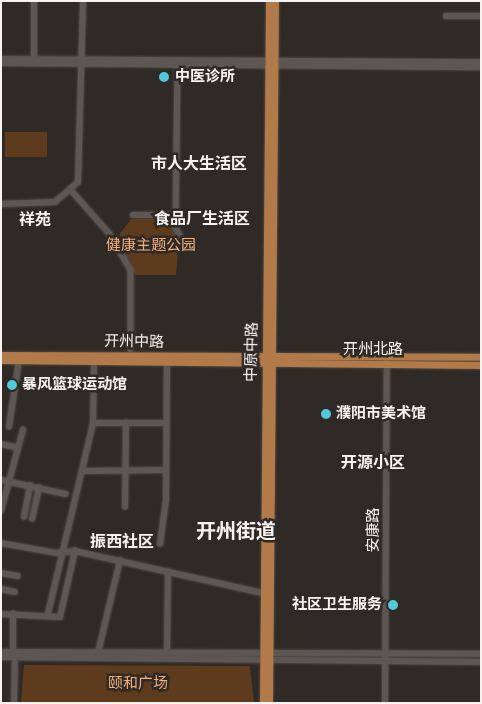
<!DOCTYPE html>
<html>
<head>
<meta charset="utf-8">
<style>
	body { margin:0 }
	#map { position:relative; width:482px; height:704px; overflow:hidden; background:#2f2a26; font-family:"Nunito Sans","Noto Sans SC",sans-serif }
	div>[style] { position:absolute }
	.green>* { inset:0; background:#5e3b1d }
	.roads { filter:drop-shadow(0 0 1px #4d4845) drop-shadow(0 0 1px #4d4845) }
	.minor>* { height:5.5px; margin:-2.75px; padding:0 2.75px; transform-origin:2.75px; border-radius:2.75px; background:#5d5753 }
	.major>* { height:7px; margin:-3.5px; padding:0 3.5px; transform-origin:3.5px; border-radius:3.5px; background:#b27949 }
	.dots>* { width:14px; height:14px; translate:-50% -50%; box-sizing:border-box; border:2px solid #2f2a26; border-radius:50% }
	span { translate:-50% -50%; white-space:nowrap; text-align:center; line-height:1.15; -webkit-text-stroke:5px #2f2a26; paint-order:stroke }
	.poi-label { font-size:15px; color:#f7f3f1; font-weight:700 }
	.left { translate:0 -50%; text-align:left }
	.right { translate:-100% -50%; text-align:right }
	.park-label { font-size:15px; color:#f2b07d }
	.street-label { font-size:15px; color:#f7f3f1 }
	.neighbourhood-label { font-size:16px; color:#f7f3f1; font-weight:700 }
	.district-label { font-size:20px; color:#f7f3f1; font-weight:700 }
	.frame { position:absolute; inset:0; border:2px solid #f7f3f1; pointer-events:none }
</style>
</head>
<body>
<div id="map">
	<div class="green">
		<i style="clip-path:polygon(5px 132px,47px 132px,47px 157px,5px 157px)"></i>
		<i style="clip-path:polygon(131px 219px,172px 219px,179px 240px,176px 275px,135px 275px,116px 239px)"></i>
		<i style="clip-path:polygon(24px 665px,250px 666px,254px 703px,21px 703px)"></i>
	</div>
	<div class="roads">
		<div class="minor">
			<i style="left:446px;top:16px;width:35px"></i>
			<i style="left:1px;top:59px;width:480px;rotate:0.4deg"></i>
			<i style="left:34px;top:62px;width:61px;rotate:-90deg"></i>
			<i style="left:1px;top:63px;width:480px;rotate:0.5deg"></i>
			<i style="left:178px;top:64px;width:164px;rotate:90.7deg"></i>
			<i style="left:176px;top:228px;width:8px;rotate:60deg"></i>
			<i style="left:72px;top:191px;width:56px;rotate:48.6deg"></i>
			<i style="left:109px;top:233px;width:43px;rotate:59.3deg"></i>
			<i style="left:131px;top:270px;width:79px;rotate:90deg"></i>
			<i style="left:1px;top:204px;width:54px;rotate:-2.1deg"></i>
			<i style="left:55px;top:202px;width:30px;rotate:-41deg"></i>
			<i style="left:78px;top:182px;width:181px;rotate:-88.4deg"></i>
			<i style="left:133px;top:215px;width:43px"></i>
			<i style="left:93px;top:423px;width:73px"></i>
			<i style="left:9px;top:427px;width:61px;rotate:-81.5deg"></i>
			<i style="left:1px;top:444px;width:14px;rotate:12deg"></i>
			<i style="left:83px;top:471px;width:83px;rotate:-0.7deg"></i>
			<i style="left:1px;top:480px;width:66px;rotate:12.2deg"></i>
			<i style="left:125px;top:507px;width:84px;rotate:-89.3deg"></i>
			<i style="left:1px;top:511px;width:84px;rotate:-74.8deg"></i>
			<i style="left:24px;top:517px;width:32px;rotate:-79deg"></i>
			<i style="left:32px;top:519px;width:32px;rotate:-77deg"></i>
			<i style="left:1px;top:543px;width:57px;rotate:10.1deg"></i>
			<i style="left:57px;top:553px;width:18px;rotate:-6deg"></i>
			<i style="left:75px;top:551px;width:193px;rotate:12.6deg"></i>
			<i style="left:160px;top:544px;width:44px;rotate:-82.2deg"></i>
			<i style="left:166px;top:500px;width:138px;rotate:-89.6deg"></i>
			<i style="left:1px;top:573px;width:17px;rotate:10deg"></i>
			<i style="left:1px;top:589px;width:14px;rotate:12deg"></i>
			<i style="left:1px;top:614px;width:59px;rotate:2.9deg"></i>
			<i style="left:60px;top:617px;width:68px;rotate:-77.2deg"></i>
			<i style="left:48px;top:614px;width:196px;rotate:-76.7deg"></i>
			<i style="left:93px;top:423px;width:56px;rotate:-89deg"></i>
			<i style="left:1px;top:652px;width:480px;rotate:0.2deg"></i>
			<i style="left:13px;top:652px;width:38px;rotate:-90deg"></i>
			<i style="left:98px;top:653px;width:95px;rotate:-76.6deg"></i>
			<i style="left:167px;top:653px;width:81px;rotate:-89.3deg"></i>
			<i style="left:1px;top:657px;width:480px;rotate:0.6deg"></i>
			<i style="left:14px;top:703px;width:46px;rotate:-88.8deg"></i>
			<i style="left:385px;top:703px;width:342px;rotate:-89.7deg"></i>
		</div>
		<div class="major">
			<i style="left:1px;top:355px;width:480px;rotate:0.2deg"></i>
			<i style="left:1px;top:360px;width:480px;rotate:0.6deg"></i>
			<i style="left:263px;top:703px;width:702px;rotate:-89.51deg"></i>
			<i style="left:269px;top:703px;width:702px;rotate:-89.51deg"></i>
		</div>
	</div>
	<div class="dots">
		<i style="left:164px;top:77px;background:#53cadc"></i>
		<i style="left:12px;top:385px;background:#53cadc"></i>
		<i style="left:326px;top:414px;background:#53cadc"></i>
		<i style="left:393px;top:605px;background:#53cadc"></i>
	</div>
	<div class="poi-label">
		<span class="left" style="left:175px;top:77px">中医诊所</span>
		<span class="left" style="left:22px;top:385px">暴风篮球运动馆</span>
		<span class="left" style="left:336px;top:414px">濮阳市美术馆</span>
		<span class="right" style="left:382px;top:605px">社区卫生服务</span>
	</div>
	<div class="park-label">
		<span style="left:151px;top:246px">健康主题公园</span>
		<span style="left:138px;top:684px">颐和广场</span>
	</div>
	<div class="street-label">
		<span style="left:134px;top:342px;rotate:1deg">开州中路</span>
		<span style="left:373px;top:350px">开州北路</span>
		<span style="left:252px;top:352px;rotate:-89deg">中原中路</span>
		<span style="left:374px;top:530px;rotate:-90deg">安康路</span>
	</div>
	<div class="neighbourhood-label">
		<span style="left:199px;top:164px">市人大生活区</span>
		<span style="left:202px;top:219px">食品厂生活区</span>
		<span style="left:35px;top:220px">祥苑</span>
		<span style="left:373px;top:463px">开源小区</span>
		<span style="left:122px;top:542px">振西社区</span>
	</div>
	<div class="district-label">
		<span style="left:236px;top:531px">开州街道</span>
	</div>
	<div class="frame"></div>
</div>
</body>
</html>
